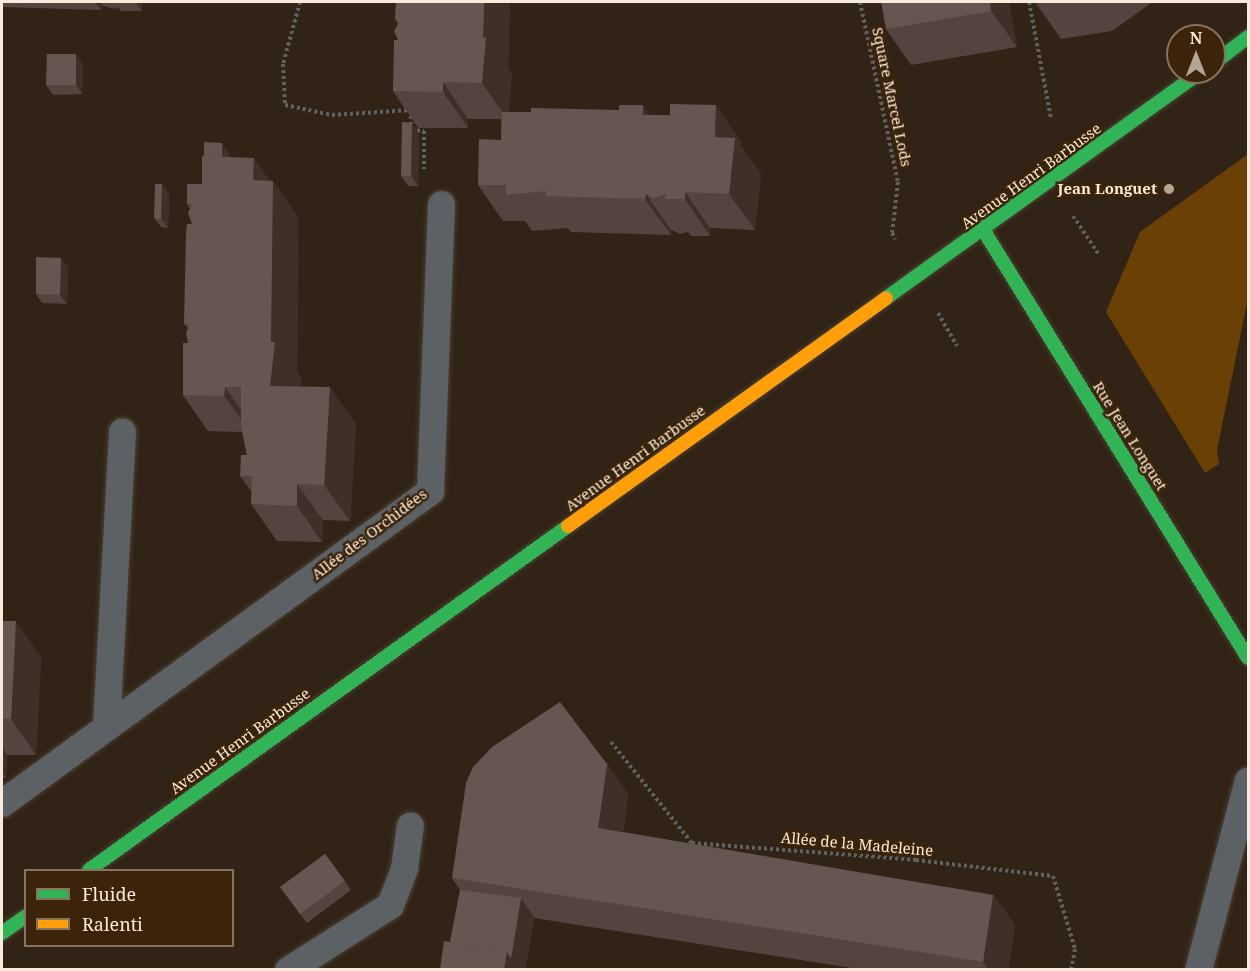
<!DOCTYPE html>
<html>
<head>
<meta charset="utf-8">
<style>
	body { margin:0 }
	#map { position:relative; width:1250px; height:971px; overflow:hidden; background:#312315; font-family:"Noto Serif",serif }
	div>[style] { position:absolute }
	.green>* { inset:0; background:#6b4005 }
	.path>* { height:4px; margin-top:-2px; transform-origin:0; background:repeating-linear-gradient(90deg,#616160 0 3px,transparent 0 6px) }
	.roads { filter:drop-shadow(0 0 2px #4b3f33) drop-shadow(0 0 2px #4b3f33) }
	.lane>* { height:27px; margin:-13.5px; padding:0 13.5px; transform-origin:13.5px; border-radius:13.5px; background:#5c6165 }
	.fast>* { height:14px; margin:-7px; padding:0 7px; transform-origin:7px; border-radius:7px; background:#30b455 }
	.slow>* { height:14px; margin:-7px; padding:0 7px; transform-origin:7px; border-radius:7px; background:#ff9f0a }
	.wall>* { inset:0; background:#534440 }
	.shaded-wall>* { inset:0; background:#3e3028 }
	.building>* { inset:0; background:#655651 }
	.dots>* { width:16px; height:16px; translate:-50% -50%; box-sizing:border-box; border:3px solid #3c240a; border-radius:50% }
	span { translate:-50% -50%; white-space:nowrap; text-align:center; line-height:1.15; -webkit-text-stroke:5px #3c240a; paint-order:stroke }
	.street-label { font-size:15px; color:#faeadc }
	.poi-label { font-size:15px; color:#faeadc; font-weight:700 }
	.right { translate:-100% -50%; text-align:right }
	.frame { position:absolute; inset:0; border:3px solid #faeadc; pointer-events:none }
	.legend { position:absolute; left:24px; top:869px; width:210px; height:78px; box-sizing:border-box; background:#3c240a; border:2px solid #88735e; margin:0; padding:8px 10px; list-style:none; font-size:18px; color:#faeadc }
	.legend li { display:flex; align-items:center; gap:12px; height:30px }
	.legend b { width:30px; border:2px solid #88735e }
	.north { position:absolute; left:1166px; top:24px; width:60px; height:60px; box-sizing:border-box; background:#3c240a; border:2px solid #88735e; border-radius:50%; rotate:0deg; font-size:16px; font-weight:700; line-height:24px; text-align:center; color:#faeadc }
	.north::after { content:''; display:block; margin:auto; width:21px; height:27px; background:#b4a496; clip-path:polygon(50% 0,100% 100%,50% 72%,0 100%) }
</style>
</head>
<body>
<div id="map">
	<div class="green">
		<i style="clip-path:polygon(1248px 154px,1248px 298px,1217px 450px,1219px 464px,1205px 473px,1106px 312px,1140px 232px)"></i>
	</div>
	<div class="path">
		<i style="left:300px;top:2px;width:64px;rotate:105.3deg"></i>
		<i style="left:283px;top:64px;width:41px;rotate:87.2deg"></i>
		<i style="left:285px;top:105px;width:48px;rotate:12deg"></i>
		<i style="left:332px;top:115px;width:79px;rotate:-3.6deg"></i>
		<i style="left:411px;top:110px;width:20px;rotate:90deg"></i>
		<i style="left:411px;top:130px;width:13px;rotate:4deg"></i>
		<i style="left:424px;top:131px;width:38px;rotate:90deg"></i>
		<i style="left:860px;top:2px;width:184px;rotate:78.1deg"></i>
		<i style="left:898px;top:182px;width:51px;rotate:96.7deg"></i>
		<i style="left:892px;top:233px;width:7px;rotate:63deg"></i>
		<i style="left:1029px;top:2px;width:118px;rotate:79.3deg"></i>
		<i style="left:1073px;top:216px;width:48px;rotate:56deg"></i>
		<i style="left:938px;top:313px;width:38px;rotate:60deg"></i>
		<i style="left:611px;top:742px;width:129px;rotate:51.3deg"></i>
		<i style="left:692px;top:843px;width:225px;rotate:4.3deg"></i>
		<i style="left:916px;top:860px;width:138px;rotate:6.7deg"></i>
		<i style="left:1053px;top:876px;width:76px;rotate:73.2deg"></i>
		<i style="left:1075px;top:949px;width:21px;rotate:101deg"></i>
	</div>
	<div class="roads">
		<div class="lane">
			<i style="left:106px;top:727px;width:296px;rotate:-86.9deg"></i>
			<i style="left:2px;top:803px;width:530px;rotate:-36.09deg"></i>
			<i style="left:430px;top:491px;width:287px;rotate:-87.8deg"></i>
			<i style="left:288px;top:970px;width:121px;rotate:-32.5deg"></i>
			<i style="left:390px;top:905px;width:40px;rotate:-69deg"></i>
			<i style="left:404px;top:868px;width:43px;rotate:-82.1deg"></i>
			<i style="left:1198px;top:970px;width:196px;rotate:-75.3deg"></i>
		</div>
		<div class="fast">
			<i style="left:1214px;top:63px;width:43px;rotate:-37.4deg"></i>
			<i style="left:984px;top:231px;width:502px;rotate:58.27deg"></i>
			<i style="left:886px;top:298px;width:388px;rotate:-35.7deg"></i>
			<i style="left:89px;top:870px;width:590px;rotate:-35.68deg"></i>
			<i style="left:2px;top:933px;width:29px;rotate:-35deg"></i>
		</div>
		<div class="slow">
			<i style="left:568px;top:526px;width:391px;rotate:-35.6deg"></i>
		</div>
	</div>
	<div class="wall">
		<i style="clip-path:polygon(2px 2px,185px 2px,184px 3px,142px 3px,142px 11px,121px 11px,118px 7px,114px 9px,103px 6px,101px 10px,2px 7px)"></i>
		<i style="clip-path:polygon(396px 2px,510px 2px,508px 68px,512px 74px,508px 112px,650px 115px,741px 142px,741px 146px,761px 174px,755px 230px,710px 228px,710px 236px,691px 236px,688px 232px,680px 234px,671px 230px,671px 235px,571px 232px,568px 228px,532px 231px,525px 221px,503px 221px,478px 185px,501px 140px,501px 119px,468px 119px,468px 128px,418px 128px,393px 91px,398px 40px,398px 24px,395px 19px)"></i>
		<i style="clip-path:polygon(1009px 2px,1017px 47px,911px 65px,886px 29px)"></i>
		<i style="clip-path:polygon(1035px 2px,1153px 2px,1112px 31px,1061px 39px)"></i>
		<i style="clip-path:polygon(83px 64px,82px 94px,53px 95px,46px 85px)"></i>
		<i style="clip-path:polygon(419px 133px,418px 186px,408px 186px,401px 176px)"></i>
		<i style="clip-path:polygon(229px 152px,229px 157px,270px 180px,298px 217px,297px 372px,301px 378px,300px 387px,356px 424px,350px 521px,323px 520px,322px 542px,277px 541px,251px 504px,252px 492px,240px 476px,247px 455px,242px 432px,208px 431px,183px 395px,188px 343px,188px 328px,184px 324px,192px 224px,190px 209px,187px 204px,202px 184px,204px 156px)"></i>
		<i style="clip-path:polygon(169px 194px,168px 228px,161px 227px,154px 218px)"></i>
		<i style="clip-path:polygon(68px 267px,67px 304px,42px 303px,36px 294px)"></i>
		<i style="clip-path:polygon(2px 621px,41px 657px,36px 755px,7px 755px,6px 778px,2px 777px)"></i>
		<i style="clip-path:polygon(607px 764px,628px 794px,623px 832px,993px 895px,1015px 925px,1008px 969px,858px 969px,534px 918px,525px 969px,440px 969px,450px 942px,460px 890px,452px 878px)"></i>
		<i style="clip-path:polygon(325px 854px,351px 890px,307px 923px,280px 887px)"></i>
	</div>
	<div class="shaded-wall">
		<i style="clip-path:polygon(95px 2px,100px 2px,103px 6px,101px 10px)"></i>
		<i style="clip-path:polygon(135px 2px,141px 2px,142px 3px,142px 11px)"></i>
		<i style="clip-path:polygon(484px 2px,510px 2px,508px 68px,512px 74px,507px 119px,482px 83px)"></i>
		<i style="clip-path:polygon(990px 2px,1009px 2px,1017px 47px,991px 11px)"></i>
		<i style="clip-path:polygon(76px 54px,83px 64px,82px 94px,76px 85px)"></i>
		<i style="clip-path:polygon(443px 82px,468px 119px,468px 128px,443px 92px)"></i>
		<i style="clip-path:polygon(643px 105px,668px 141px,643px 115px)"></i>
		<i style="clip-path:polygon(716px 105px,741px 142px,741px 146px,761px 174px,755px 230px,729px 194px,715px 137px)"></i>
		<i style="clip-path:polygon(412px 123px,419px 133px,418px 186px,411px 176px)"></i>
		<i style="clip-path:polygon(222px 143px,229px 152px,228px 192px,221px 183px)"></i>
		<i style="clip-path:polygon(254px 158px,273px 185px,273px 181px,298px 217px,297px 372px,301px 378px,296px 422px,270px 386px,271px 342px,253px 180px)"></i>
		<i style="clip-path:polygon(162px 184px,169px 194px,168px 228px,161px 219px)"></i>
		<i style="clip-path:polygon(685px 192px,710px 228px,710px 236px,685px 199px)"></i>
		<i style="clip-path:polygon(646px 194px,671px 230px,671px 235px,645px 199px)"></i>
		<i style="clip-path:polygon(61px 258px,68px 267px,67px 304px,60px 295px)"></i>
		<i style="clip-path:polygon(225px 387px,250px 423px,250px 432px,224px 396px)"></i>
		<i style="clip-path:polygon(330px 387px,356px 424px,350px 521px,324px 485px)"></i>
		<i style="clip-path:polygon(297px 484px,323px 520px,322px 542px,297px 506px)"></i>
		<i style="clip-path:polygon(16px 621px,41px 657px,36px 755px,11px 719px)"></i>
		<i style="clip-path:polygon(2px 747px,7px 755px,6px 778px,2px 772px)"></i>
		<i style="clip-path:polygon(607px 764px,628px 794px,619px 858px,598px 828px)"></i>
		<i style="clip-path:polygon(993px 895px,1015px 925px,1008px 969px,988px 969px,983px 962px)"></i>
		<i style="clip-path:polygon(521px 898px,534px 917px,525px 969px,504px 969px,507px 952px)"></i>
	</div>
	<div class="building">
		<i style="clip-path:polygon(396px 2px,484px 2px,483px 37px,486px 38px,482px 83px,443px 82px,443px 92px,393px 91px,394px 40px,398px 40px,394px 31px,399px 22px,395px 19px)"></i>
		<i style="clip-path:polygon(881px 2px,990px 2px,991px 11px,886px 29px)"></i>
		<i style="clip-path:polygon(47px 54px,76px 54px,76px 85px,46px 85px)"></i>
		<i style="clip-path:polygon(670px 104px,716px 105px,715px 137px,735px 138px,729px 194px,685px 192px,685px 199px,665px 199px,666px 194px,654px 198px,646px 194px,645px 199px,546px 196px,546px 191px,506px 195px,506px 185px,478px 185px,479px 139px,501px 140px,502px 112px,531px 112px,531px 108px,619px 110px,619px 105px,643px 105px,643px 115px,670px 115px)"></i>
		<i style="clip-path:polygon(402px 122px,412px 123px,411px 176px,401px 176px)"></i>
		<i style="clip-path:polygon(204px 142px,222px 143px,222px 157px,204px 156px)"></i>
		<i style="clip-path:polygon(202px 156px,254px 158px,253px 180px,273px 181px,271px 342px,275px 342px,270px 386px,330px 387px,324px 485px,297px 484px,297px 506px,251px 504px,252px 476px,240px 476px,241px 455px,247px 455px,241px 425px,241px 387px,225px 387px,224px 396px,183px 395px,183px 343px,188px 343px,186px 333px,189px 325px,184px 324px,186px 232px,187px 224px,192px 224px,188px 213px,192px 204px,187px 204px,187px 184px,202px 184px)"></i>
		<i style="clip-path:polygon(155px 184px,162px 184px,161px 219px,154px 218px)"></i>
		<i style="clip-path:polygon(36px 257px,61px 258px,60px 295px,36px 294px)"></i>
		<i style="clip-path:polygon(2px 621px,16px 621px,11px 719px,2px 719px)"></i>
		<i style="clip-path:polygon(560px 702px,607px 764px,598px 828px,993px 895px,983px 962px,452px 878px,466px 783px,473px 767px,492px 747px)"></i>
		<i style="clip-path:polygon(325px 854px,345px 881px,300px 914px,280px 887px)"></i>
		<i style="clip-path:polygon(460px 890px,521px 898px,511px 959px,507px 952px,450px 942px)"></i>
		<i style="clip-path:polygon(444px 941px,507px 952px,504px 969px,440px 969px)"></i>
	</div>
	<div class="dots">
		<i style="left:1169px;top:189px;background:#b4a496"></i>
	</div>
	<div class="street-label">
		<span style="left:892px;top:97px;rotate:78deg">Square Marcel Lods</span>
		<span style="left:1031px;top:176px;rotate:-36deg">Avenue Henri Barbusse</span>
		<span style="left:1130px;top:436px;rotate:58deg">Rue Jean Longuet</span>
		<span style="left:635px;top:458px;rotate:-36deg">Avenue Henri Barbusse</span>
		<span style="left:369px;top:534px;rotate:-37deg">Allée des Orchidées</span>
		<span style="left:240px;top:741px;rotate:-36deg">Avenue Henri Barbusse</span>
		<span style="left:857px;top:844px;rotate:5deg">Allée de la Madeleine</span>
	</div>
	<div class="poi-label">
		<span class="right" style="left:1157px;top:189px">Jean Longuet</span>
	</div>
	<div class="frame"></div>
	<ul class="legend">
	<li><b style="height:8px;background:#30b455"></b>Fluide</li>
	<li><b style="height:8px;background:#ff9f0a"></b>Ralenti</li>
	</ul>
	<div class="north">N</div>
</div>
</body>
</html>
